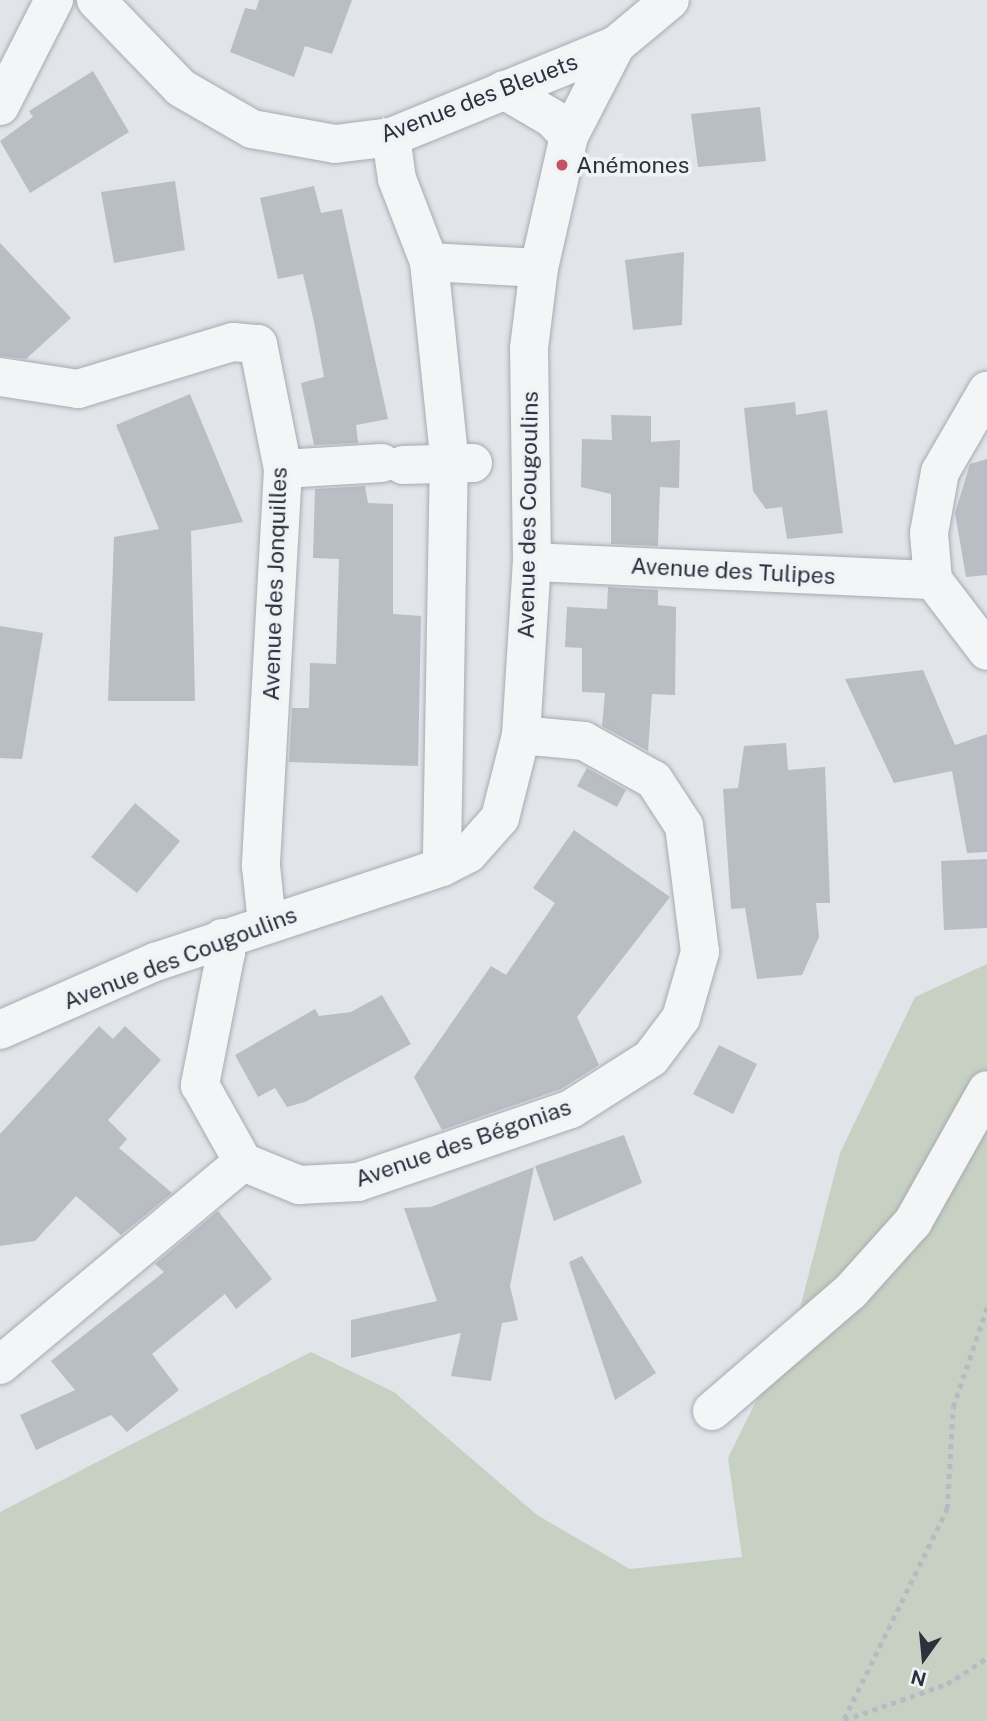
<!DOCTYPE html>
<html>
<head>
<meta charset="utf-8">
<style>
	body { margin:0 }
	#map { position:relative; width:987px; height:1721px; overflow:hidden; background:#e1e4e8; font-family:"Public Sans",sans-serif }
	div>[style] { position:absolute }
	.green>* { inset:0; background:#c7d1c3 }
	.building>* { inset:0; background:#b9bdc4 }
	.path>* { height:4.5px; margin-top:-2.25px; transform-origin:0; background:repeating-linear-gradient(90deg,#b7bac0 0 5px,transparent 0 10px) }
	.roads { filter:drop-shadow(0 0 2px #a7abb2) drop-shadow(0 0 2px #a7abb2) }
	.street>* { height:38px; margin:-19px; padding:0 19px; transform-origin:19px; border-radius:19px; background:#f3f5f7 }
	.dots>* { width:19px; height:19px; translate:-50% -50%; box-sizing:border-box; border:4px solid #f0f3f6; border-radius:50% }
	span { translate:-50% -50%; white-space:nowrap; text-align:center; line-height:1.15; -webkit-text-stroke:7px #f0f3f6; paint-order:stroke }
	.street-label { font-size:23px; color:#2b323e }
	.poi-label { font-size:23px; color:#2b323e }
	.left { translate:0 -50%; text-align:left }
	.north { position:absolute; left:889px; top:1623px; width:70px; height:70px; -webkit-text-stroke:5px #f0f3f6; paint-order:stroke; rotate:195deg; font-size:19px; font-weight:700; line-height:28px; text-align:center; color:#2b323e }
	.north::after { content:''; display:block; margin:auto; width:24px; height:32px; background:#2b323e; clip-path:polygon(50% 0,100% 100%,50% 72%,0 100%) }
</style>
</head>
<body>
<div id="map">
	<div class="green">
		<i style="clip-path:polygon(987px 964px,987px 1721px,0 1721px,0 1512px,311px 1352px,394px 1392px,537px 1515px,630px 1569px,742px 1557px,728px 1458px,798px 1316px,840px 1153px,915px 997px)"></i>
	</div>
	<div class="building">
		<i style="clip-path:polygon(259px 0,352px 0,332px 54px,305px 46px,294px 77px,230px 52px,245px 8px,256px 10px)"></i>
		<i style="clip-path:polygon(93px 71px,129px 132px,30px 193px,0 141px,33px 117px,29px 111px)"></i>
		<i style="clip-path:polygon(760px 107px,766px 161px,698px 167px,691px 114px)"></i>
		<i style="clip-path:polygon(175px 181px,185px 250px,114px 263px,101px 192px)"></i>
		<i style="clip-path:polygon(314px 186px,321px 213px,342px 209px,388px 419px,356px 425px,358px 443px,314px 445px,301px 383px,324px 377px,314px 322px,303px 274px,278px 279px,260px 198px)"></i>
		<i style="clip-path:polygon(0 243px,71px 318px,26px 359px,0 356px)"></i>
		<i style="clip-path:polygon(684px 252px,682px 325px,633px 330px,625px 260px)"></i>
		<i style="clip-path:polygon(190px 394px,243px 522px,191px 531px,195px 701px,108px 701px,114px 537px,159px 529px,116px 425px)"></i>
		<i style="clip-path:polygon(795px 402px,796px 415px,827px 410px,843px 533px,787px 539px,782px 507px,766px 509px,753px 491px,744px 408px)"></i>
		<i style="clip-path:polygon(611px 415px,651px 416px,651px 442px,680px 440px,679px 488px,660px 487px,658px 546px,611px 544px,611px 494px,581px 487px,582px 439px,612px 440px)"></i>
		<i style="clip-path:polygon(987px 459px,987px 575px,966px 577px,955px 513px,970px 464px)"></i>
		<i style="clip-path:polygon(365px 486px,368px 503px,393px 504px,393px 614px,421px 616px,418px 766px,289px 762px,292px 708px,309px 708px,310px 663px,336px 664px,339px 559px,313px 558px,315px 489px)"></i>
		<i style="clip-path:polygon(608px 587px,658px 590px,658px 605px,676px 607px,675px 695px,652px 694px,648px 751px,602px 726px,605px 693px,582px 692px,582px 648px,565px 647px,567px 607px,607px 609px)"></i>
		<i style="clip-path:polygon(0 626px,43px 633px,22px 759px,0 758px)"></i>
		<i style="clip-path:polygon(923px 670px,955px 745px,987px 734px,987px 852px,967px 853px,952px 771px,894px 783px,845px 679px)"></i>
		<i style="clip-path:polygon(786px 743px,788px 770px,825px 767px,830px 903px,816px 903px,819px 937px,802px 975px,757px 979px,745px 908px,731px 909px,723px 789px,738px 788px,744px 746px)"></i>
		<i style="clip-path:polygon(587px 768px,626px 790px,617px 807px,577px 786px)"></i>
		<i style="clip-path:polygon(135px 803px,180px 841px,137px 893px,91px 857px)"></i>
		<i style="clip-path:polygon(574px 830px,670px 897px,577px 1017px,599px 1065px,561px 1089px,442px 1130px,414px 1077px,491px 966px,506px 975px,555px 903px,533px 888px)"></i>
		<i style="clip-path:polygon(987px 859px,987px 928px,944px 930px,941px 861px)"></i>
		<i style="clip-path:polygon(382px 995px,411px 1044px,305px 1102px,287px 1107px,275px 1088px,258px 1097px,235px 1055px,315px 1009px,319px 1016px,351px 1012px)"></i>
		<i style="clip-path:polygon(99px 1026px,113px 1039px,125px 1026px,161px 1060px,108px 1120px,127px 1139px,119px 1148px,172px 1193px,121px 1235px,76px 1196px,35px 1241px,0 1246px,0 1134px)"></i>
		<i style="clip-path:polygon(719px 1045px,757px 1064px,733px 1114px,693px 1094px)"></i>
		<i style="clip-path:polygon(624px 1135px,642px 1183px,554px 1221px,535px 1166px)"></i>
		<i style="clip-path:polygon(534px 1167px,510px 1286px,518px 1320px,502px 1323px,491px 1381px,451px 1376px,461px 1333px,351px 1358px,351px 1320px,437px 1301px,404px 1208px,431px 1207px)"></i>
		<i style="clip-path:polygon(218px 1211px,272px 1279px,236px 1309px,225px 1294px,152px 1354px,179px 1390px,127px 1432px,111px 1415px,36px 1450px,20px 1415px,75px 1390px,51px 1361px,164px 1272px,155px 1264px)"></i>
		<i style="clip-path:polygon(582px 1256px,656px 1373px,615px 1400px,569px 1262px)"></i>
	</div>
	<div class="path">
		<i style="left:844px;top:1719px;width:234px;rotate:-63.9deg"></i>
		<i style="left:947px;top:1509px;width:102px;rotate:-86.6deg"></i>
		<i style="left:953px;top:1407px;width:106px;rotate:-71.2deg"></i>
		<i style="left:844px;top:1720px;width:109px;rotate:-19.3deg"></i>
		<i style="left:947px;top:1684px;width:48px;rotate:-33deg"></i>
	</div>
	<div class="roads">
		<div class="street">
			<i style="left:96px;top:0;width:122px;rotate:46deg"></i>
			<i style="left:181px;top:88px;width:82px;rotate:30deg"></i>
			<i style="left:252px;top:129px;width:84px;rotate:10.2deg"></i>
			<i style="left:335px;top:144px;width:56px;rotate:-7.1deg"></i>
			<i style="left:391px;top:137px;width:243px;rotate:-22.2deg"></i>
			<i style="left:616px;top:45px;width:70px;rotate:-39.8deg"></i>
			<i style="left:504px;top:90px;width:56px;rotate:30.3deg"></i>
			<i style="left:552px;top:118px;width:25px;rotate:47deg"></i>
			<i style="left:0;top:106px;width:119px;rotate:-63deg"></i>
			<i style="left:391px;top:137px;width:42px;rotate:81.9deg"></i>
			<i style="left:397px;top:179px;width:89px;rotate:68.9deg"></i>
			<i style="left:429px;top:262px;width:193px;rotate:84.1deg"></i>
			<i style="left:449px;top:454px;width:413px;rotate:91deg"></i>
			<i style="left:429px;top:262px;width:110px;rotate:3.1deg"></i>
			<i style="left:0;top:377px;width:79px;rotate:8.7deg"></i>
			<i style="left:78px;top:389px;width:162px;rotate:-16.9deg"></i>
			<i style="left:233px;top:342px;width:25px;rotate:5deg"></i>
			<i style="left:258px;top:344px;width:127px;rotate:78.7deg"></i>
			<i style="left:283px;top:469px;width:398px;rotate:93.2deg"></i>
			<i style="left:261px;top:866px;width:57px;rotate:84deg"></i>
			<i style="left:403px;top:465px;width:70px;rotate:-1.6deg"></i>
			<i style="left:283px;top:469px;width:99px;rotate:-3.5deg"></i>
			<i style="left:532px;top:562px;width:401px;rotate:2.6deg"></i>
			<i style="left:933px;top:580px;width:89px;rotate:52.7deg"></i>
			<i style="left:933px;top:580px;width:47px;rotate:-94.9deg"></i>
			<i style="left:929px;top:533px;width:62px;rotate:-79.8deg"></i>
			<i style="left:940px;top:472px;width:94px;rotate:-59.9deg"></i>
			<i style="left:222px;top:938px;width:15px;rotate:74deg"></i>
			<i style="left:226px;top:952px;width:136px;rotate:101.1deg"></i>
			<i style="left:200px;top:1085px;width:88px;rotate:60.8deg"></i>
			<i style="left:243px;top:1162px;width:61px;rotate:22.3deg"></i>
			<i style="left:299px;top:1185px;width:59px;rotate:-2.9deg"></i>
			<i style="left:358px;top:1182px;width:225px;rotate:-18.9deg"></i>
			<i style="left:571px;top:1109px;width:95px;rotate:-32.5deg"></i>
			<i style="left:651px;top:1058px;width:50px;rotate:-53.1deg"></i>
			<i style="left:681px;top:1018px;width:69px;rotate:-73.9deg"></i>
			<i style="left:700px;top:952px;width:127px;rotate:-97.2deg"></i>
			<i style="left:684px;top:826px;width:55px;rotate:-123.1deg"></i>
			<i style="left:654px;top:780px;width:80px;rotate:-150.9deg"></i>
			<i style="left:584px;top:741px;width:63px;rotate:-174.6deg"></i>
			<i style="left:0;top:1030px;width:169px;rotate:-23.7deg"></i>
			<i style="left:155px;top:962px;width:302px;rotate:-18.3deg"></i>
			<i style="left:442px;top:867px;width:29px;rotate:-27deg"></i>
			<i style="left:468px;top:854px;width:48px;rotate:-48.4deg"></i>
			<i style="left:500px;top:818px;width:86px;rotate:-75.8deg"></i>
			<i style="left:521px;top:735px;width:173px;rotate:-86.4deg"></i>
			<i style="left:532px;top:562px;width:214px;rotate:-90.8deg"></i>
			<i style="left:529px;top:348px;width:81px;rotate:-82.9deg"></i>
			<i style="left:539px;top:268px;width:135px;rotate:-77.2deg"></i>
			<i style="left:569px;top:136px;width:102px;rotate:-62.7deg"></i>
			<i style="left:0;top:1365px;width:317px;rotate:-39.9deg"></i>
			<i style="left:712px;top:1411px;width:184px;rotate:-40.8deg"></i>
			<i style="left:851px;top:1291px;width:93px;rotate:-48.1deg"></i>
			<i style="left:913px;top:1222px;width:151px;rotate:-60.7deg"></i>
		</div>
	</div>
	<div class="dots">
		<i style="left:562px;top:165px;background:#c15362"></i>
	</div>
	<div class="street-label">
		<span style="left:479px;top:98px;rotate:-21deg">Avenue des Bleuets</span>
		<span style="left:528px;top:515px;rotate:-89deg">Avenue des Cougoulins</span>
		<span style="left:733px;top:571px;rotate:3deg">Avenue des Tulipes</span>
		<span style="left:275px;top:584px;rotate:-88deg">Avenue des Jonquilles</span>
		<span style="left:180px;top:958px;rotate:-21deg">Avenue des Cougoulins</span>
		<span style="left:463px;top:1143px;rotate:-19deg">Avenue des Bégonias</span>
	</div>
	<div class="poi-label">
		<span class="left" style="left:576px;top:165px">Anémones</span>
	</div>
	<div class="north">N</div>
</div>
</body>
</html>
